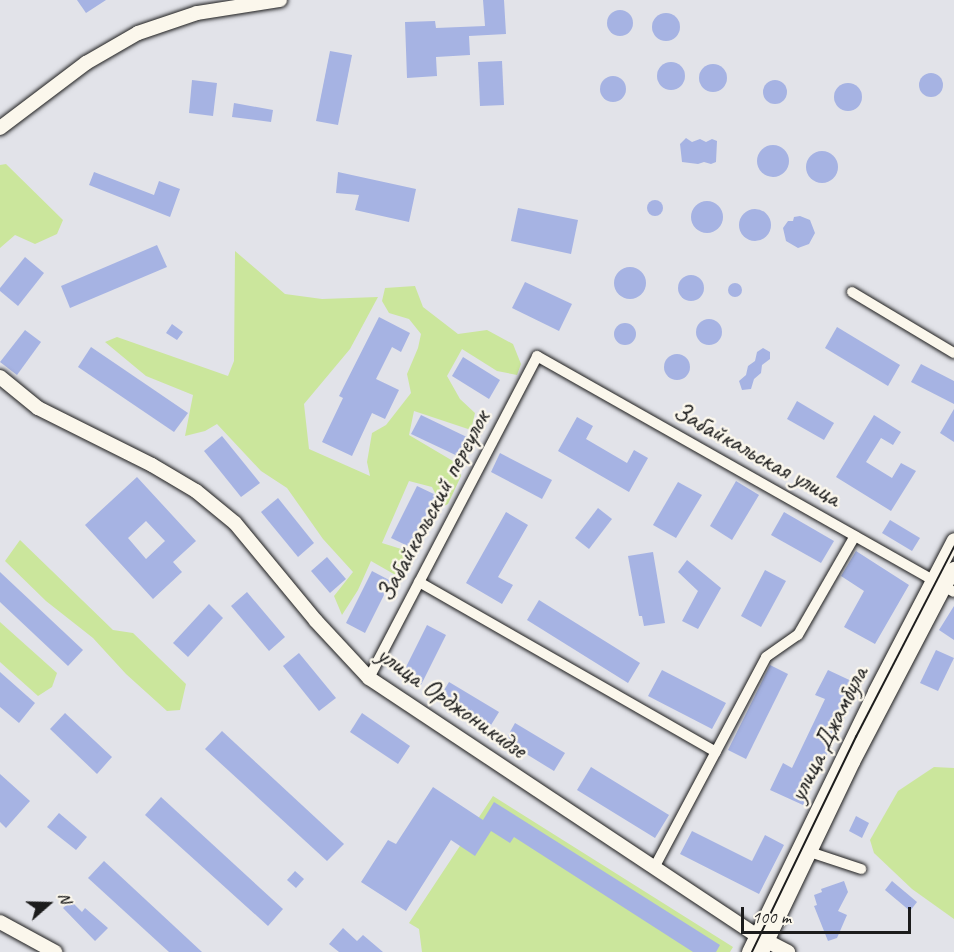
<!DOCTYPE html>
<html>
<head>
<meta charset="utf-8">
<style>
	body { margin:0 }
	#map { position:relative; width:954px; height:952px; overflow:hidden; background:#e2e3e9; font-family:Caveat,sans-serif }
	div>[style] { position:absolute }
	.green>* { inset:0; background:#cbe69c }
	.building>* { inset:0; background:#a6b3e3 }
	.round { border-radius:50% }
	.roads { filter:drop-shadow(0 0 2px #1c1c1c) drop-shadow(0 0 2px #1c1c1c) }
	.street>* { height:10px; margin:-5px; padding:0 5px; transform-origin:5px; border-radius:5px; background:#fbf7ec }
	.secondary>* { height:14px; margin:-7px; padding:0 7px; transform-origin:7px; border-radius:7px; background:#fbf7ec }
	.tram>* { height:1.5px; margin:-0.75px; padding:0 0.75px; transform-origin:0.75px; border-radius:0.75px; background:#1c1c1c }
	span { translate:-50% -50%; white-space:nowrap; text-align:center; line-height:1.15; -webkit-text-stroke:5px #fbf7ec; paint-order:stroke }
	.street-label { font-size:26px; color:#1c1c1c }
	.north { position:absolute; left:18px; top:874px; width:60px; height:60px; -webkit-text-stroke:4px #fbf7ec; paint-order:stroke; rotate:70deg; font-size:16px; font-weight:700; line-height:24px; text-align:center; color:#1c1c1c }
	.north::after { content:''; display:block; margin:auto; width:21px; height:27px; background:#1c1c1c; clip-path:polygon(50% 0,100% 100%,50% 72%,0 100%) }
	.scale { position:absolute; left:741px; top:907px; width:170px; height:27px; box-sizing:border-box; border:3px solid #1c1c1c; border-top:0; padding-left:8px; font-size:18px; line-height:21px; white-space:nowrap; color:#1c1c1c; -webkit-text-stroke:4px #fbf7ec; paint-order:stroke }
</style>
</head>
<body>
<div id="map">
	<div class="green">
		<i style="clip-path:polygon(6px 164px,63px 220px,57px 234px,35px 244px,15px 235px,0 248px,0 165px)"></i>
		<i style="clip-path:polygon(235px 251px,285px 294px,322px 299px,378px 297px,350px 349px,304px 404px,309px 449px,370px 476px,367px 462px,372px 433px,386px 425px,411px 393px,407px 374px,418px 348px,421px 334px,409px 319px,389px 313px,382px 301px,385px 288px,415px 286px,423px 307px,458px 334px,487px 330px,513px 344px,521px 364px,517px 375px,497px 371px,462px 349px,447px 376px,460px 399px,475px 413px,471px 430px,414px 411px,409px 435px,458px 464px,461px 476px,448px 504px,442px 507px,432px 487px,409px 481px,382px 543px,414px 553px,399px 577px,371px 561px,358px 590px,342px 615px,334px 596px,353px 572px,323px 539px,287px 488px,261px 471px,217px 424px,205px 431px,185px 436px,193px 395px,146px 376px,105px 342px,117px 337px,228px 376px,234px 361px)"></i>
		<i style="clip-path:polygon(20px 540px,113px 630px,133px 633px,186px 684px,180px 710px,167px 711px,126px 674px,93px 638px,46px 601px,5px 561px)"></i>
		<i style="clip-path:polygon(0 622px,57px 673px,52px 687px,38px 696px,0 662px)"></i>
		<i style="clip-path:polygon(934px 767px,954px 768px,954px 919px,912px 889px,874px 853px,870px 840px,898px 791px)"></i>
		<i style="clip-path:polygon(493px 796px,733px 947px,730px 952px,422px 952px,419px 929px,409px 923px)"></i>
	</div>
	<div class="building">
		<i style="clip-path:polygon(77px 0,106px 0,86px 13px)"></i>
		<i style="clip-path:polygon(483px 0,504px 0,506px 34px,469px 36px,470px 55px,436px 57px,437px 76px,407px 78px,405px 22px,435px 21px,436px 28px,485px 26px)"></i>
		<i class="round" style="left:607px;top:10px;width:26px;height:26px"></i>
		<i class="round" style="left:652px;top:13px;width:28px;height:28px"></i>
		<i style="clip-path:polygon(330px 51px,352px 55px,338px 125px,316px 121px)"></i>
		<i style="clip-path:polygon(502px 61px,504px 105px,480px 106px,478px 62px)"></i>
		<i class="round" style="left:657px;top:62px;width:28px;height:28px"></i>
		<i class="round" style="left:699px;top:64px;width:28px;height:28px"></i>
		<i class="round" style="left:919px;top:73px;width:24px;height:24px"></i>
		<i class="round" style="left:600px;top:76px;width:26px;height:26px"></i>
		<i class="round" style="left:763px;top:80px;width:24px;height:24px"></i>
		<i style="clip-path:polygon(192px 80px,217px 83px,213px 116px,189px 113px)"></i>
		<i class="round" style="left:834px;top:83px;width:28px;height:28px"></i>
		<i style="clip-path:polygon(234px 103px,273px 110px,271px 122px,232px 117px)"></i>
		<i style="clip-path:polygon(686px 138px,692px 142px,700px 139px,706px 142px,712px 139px,717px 141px,716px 162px,711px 164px,704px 162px,698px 164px,682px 162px,680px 144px)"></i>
		<i class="round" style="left:757px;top:145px;width:32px;height:32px"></i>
		<i class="round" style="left:806px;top:151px;width:32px;height:32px"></i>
		<i style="clip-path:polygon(94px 172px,154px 195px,159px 181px,180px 189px,170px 217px,89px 185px)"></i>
		<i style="clip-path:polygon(338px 172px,416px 189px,409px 222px,355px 210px,359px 195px,336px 193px)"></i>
		<i class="round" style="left:647px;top:200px;width:16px;height:16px"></i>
		<i class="round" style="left:691px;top:201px;width:32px;height:32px"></i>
		<i style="clip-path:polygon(518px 208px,578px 220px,571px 254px,511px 241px)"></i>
		<i class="round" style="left:739px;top:209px;width:32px;height:32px"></i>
		<i style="clip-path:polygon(800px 216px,810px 220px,815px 233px,809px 244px,798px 248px,786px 241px,783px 228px,788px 221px,793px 221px,794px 217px)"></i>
		<i style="clip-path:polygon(157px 245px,167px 267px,70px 308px,61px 286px)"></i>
		<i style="clip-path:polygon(25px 257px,44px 273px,18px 306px,0 291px,0 288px)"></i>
		<i class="round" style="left:614px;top:267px;width:32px;height:32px"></i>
		<i class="round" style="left:678px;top:275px;width:26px;height:26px"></i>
		<i style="clip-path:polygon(525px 282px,572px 304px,559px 331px,512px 308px)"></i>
		<i class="round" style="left:728px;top:283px;width:14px;height:14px"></i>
		<i style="clip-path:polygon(379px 317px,410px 333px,401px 352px,392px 347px,376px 379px,399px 390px,385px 419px,372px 413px,352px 456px,322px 442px,343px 398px,339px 396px)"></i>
		<i class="round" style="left:696px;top:319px;width:26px;height:26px"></i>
		<i class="round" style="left:614px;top:323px;width:22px;height:22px"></i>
		<i style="clip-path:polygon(172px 324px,183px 332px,177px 340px,166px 333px)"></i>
		<i style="clip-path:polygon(837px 327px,900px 365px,888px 386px,825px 348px)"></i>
		<i style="clip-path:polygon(25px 330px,41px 342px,17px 375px,0 362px)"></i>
		<i style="clip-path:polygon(91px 347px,188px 413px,174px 432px,78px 367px)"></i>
		<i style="clip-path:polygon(763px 348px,770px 352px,770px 359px,762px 365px,761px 373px,754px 379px,751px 389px,742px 390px,739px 381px,746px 375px,748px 366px,755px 361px,757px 352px)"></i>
		<i class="round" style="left:664px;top:354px;width:26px;height:26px"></i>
		<i style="clip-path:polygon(463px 357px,500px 380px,489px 399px,452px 376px)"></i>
		<i style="clip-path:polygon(921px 364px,954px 381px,954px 404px,911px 382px)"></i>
		<i style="clip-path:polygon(797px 401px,834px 423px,824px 440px,787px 419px)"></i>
		<i style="clip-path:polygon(954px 409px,954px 442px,940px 433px)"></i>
		<i style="clip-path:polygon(421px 415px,473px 440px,464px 459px,411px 434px)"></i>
		<i style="clip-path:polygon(874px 415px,901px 432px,893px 445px,881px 438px,866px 462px,892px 478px,901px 463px,916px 471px,891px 511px,836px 477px)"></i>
		<i style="clip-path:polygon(577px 417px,593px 426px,586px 439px,627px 463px,634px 450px,648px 458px,629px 492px,558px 451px)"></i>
		<i style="clip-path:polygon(222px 436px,260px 483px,241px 497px,204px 451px)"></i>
		<i style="clip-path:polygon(500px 453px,552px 480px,542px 499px,491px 472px)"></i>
		<i style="clip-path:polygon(evenodd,137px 477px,196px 541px,173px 562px,182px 572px,153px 599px,85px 525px,137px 477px,146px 521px,165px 541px,146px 559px,128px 538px,146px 521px)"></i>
		<i style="clip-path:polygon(736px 481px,759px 495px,732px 540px,710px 526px)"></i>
		<i style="clip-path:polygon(678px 482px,702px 495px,676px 538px,653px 525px)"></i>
		<i style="clip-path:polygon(417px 486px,436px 495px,410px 547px,391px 538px)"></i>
		<i style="clip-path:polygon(278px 498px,314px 543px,298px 557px,261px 512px)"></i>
		<i style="clip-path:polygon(598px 508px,612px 519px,589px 549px,575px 538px)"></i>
		<i style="clip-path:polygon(506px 512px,528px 525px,498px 577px,513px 585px,502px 604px,466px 583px)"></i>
		<i style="clip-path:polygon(784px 512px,834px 541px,821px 563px,771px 535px)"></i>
		<i style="clip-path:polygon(890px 520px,920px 538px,912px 551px,882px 533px)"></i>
		<i style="clip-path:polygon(856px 551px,909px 585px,875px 644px,844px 627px,864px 591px,841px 576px)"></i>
		<i style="clip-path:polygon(653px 552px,665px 623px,644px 626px,642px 616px,639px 616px,628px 556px)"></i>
		<i style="clip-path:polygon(327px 557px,346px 579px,330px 593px,311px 571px)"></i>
		<i style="clip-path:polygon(687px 560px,721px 588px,698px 629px,682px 621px,698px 591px,678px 572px)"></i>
		<i style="clip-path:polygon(765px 570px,786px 581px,761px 627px,741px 616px)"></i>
		<i style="clip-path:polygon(372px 571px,391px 581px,365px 633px,346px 623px)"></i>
		<i style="clip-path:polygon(0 572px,83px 650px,68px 666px,0 602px)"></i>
		<i style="clip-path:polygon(247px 592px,285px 637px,269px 651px,231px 606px)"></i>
		<i style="clip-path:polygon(539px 600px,640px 663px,628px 683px,527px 620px)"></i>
		<i style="clip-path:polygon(209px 604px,223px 618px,188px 657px,173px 643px)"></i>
		<i style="clip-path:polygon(954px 606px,954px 640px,939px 630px)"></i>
		<i style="clip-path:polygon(427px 625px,446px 635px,420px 687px,401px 677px)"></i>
		<i style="clip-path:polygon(936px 650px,954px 658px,938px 691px,920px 683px)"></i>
		<i style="clip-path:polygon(299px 653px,336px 698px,319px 711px,283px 666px)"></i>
		<i style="clip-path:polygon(770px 665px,788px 674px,746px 759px,728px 750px)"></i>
		<i style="clip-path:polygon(662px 670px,726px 703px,712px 729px,648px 696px)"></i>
		<i style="clip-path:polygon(828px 670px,860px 685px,803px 805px,770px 790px,783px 763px,792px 768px,825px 699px,815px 695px)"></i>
		<i style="clip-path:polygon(0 672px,35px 703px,19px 723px,0 707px)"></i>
		<i style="clip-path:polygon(449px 682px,499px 712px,488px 730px,438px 700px)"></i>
		<i style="clip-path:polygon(65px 713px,112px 757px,97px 774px,50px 729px)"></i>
		<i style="clip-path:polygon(362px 713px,410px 746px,398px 764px,350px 732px)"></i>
		<i style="clip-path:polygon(515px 723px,565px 753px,554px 771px,505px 741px)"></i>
		<i style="clip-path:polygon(222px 731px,344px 844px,327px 861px,205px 749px)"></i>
		<i style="clip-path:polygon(591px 767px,669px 815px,655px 838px,577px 790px)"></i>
		<i style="clip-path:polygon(0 774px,30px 801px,6px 828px,0 822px)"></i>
		<i style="clip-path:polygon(433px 787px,483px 820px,494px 802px,720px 945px,716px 952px,693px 952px,514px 837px,510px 843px,491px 831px,475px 856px,451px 840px,406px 911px,361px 882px,388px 840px,396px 844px)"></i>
		<i style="clip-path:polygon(161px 797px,283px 909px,268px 926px,145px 815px)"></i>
		<i style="clip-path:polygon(59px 813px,87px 837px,76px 850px,47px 827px)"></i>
		<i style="clip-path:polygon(856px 816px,869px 823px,862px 838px,849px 831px)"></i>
		<i style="clip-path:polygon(692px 831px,752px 861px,765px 835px,784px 845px,759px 894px,680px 854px)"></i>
		<i style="clip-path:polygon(104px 861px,202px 952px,169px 952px,88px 878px)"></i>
		<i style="clip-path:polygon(295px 871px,304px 879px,296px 888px,287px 880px)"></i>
		<i style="clip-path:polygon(844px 881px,848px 892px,838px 911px,847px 915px,837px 938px,828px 941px,814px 906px,817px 905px,814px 895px,822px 892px,821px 889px)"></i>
		<i style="clip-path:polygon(892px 881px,917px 902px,910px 911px,885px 890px)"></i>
		<i style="clip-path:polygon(71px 901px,82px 912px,85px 908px,108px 928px,95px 941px,63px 908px)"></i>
		<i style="clip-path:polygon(343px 928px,357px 941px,363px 935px,383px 952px,339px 952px,329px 944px)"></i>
	</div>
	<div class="roads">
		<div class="street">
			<i style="left:852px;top:292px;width:119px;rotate:30.9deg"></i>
			<i style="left:419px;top:582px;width:342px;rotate:29.8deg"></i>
			<i style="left:369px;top:678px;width:363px;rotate:-62.4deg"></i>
			<i style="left:537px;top:356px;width:479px;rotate:29.5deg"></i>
			<i style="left:810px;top:852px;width:54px;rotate:18.4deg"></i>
			<i style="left:654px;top:868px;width:239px;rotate:-62deg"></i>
			<i style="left:766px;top:657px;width:39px;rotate:-35deg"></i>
			<i style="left:798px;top:635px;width:114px;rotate:-60.1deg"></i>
		</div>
		<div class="secondary">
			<i style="left:0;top:128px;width:108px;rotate:-37.1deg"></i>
			<i style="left:86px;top:63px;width:60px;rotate:-30deg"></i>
			<i style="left:138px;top:33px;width:62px;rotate:-18.7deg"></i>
			<i style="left:197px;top:13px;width:84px;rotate:-8.9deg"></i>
			<i style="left:0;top:377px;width:49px;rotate:39.2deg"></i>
			<i style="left:38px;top:408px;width:127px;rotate:26.6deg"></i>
			<i style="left:152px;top:465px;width:51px;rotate:30.6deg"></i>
			<i style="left:196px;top:491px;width:50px;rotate:39.4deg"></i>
			<i style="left:235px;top:523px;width:127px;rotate:50.4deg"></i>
			<i style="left:316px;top:621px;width:78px;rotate:47.1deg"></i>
			<i style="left:369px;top:678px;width:466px;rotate:33.6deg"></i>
			<i style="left:757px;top:936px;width:35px;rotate:27deg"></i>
			<i style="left:0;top:922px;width:63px;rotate:28.6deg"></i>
			<i style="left:749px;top:952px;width:289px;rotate:-64.1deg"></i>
			<i style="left:875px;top:692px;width:171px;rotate:-62.5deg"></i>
			<i style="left:762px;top:952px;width:211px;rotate:-64.4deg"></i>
			<i style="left:853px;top:762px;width:218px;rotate:-62.4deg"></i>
		</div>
	</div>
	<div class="tram">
		<i style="left:752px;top:952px;width:239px;rotate:-64.2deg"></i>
		<i style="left:856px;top:737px;width:214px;rotate:-62.7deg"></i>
	</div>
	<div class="street-label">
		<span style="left:757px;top:454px;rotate:29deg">Забайкальская улица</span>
		<span style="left:433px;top:506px;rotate:-62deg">Забайкальский переулок</span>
		<span style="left:452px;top:702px;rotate:35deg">улица Орджоникидзе</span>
		<span style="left:828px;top:734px;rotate:-64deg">улица Джамбула</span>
	</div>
	<div class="north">N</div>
	<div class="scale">100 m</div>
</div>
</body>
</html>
